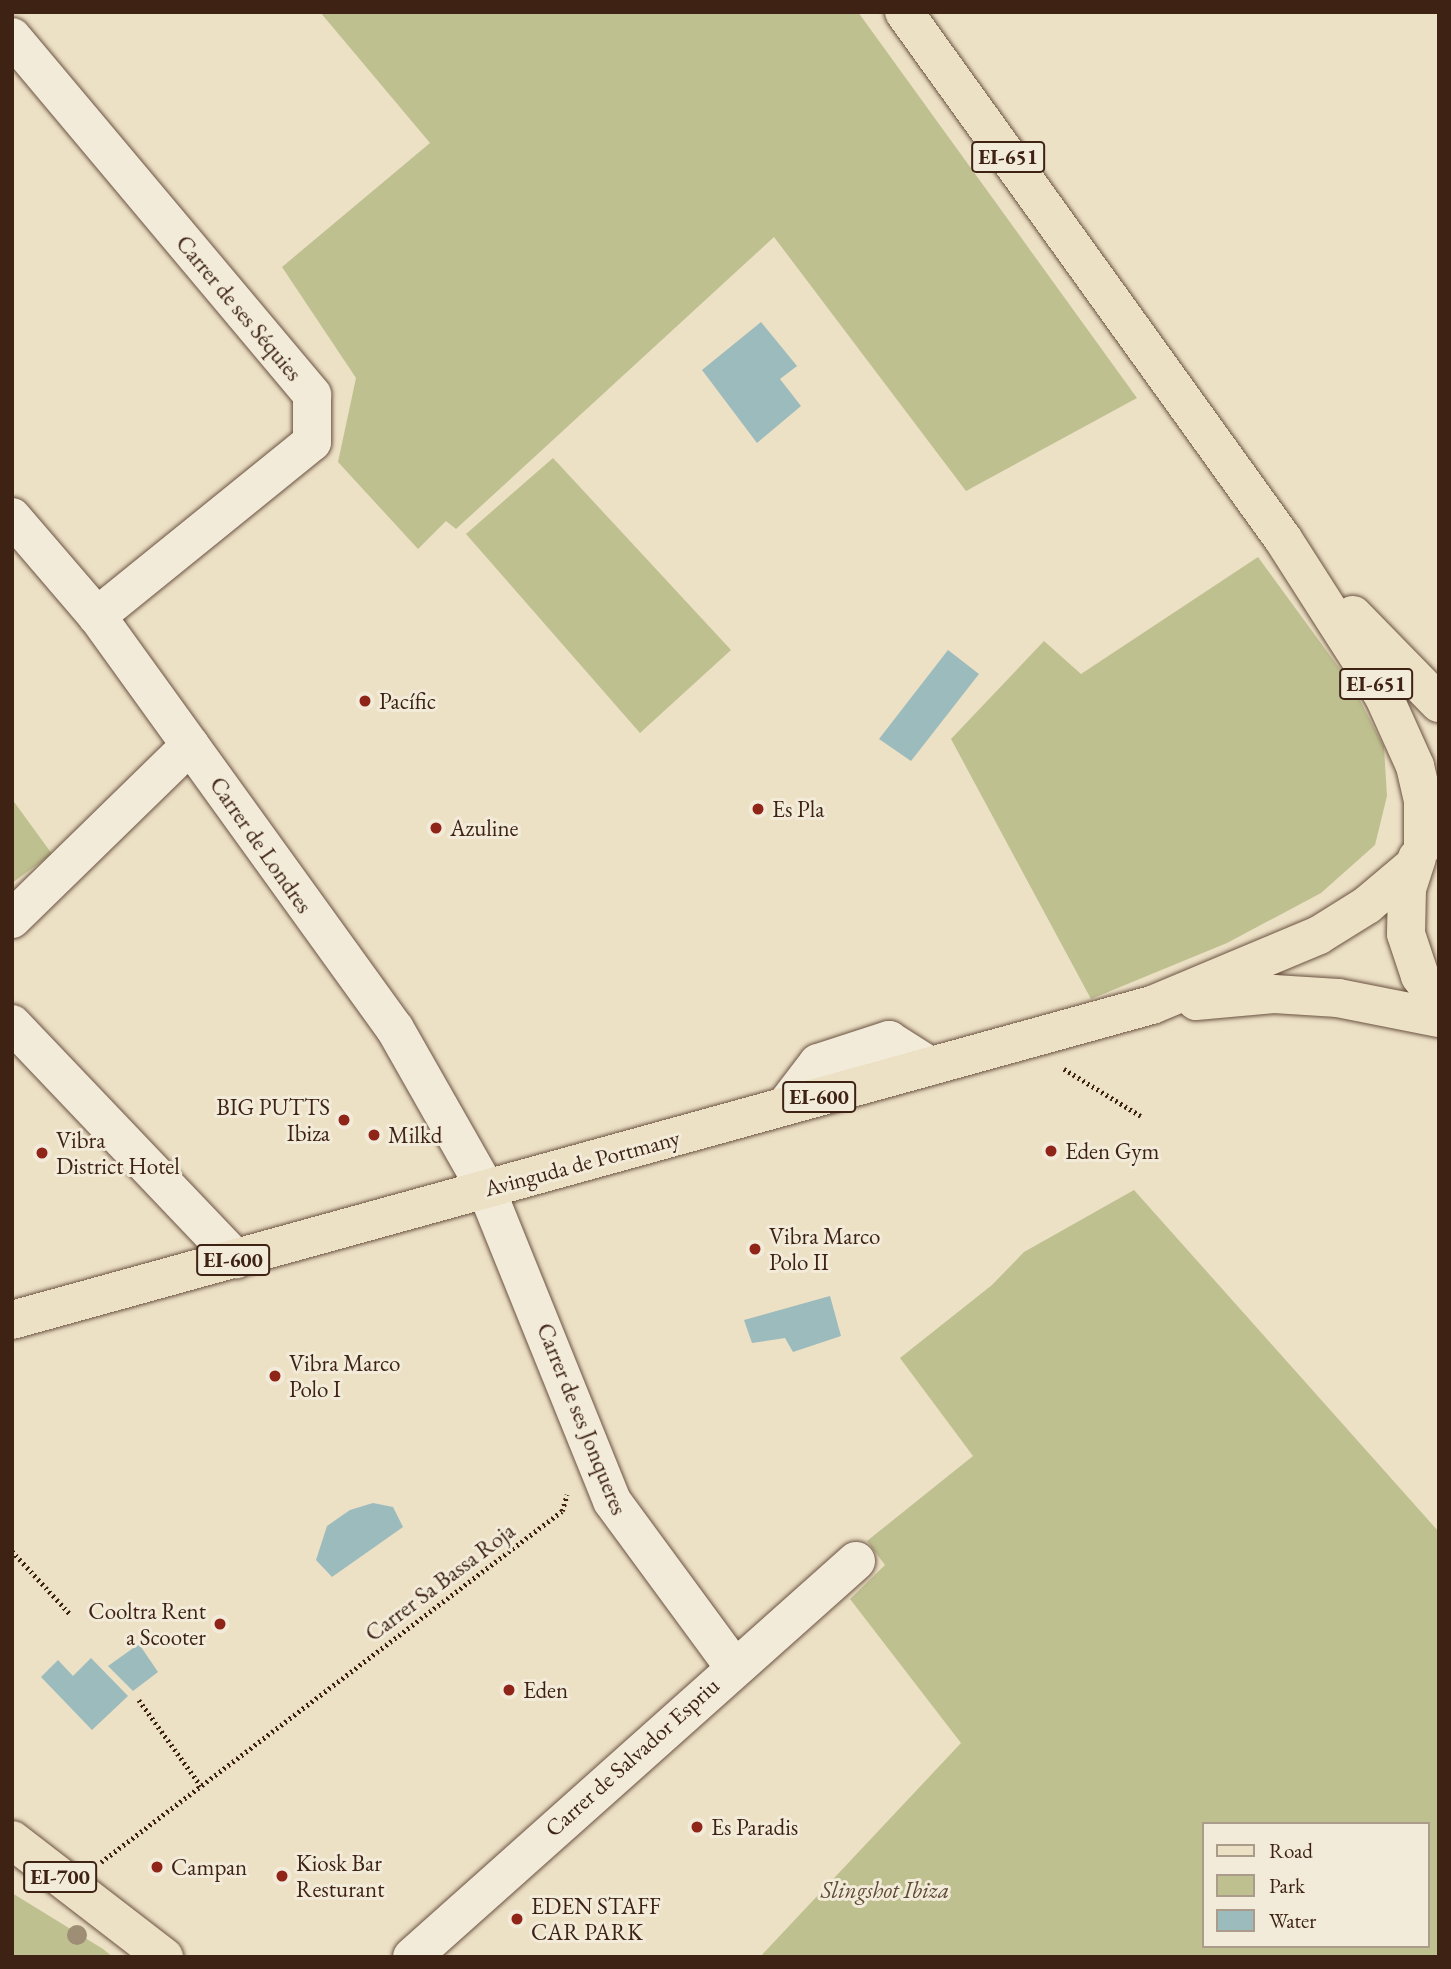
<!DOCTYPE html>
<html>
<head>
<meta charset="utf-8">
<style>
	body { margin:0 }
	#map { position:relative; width:1451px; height:1969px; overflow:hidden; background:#ece0c5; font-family:"EB Garamond",serif }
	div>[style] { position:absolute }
	.green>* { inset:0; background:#bfc090 }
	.water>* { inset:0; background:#9cbbbd }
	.path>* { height:4.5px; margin-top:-2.25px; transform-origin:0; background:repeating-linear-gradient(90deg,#3e2315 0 2px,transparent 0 5.5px) }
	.roads { filter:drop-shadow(0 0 2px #6a5241) drop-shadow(0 0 2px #6a5241) }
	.minor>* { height:38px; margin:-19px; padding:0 19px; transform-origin:19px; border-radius:19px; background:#f3ebd9 }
	.major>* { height:38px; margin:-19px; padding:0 19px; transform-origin:19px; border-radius:19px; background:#ece0c5 }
	.trees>* { width:20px; height:20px; margin:-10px; border-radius:50%; background:#9e8e75 }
	.dots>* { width:19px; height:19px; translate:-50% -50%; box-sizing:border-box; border:4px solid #f3ebd9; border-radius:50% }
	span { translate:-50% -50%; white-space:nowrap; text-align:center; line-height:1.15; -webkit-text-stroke:6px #f3ebd9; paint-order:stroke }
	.shield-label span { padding:2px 5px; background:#f3ebd9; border:2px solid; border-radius:5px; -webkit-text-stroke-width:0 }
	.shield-label { font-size:21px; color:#3e2315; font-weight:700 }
	.street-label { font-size:23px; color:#3e2315 }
	.poi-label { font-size:23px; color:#3e2315 }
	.left { translate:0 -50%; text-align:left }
	.right { translate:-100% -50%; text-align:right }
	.park-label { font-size:23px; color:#5e4a34; font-style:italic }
	.frame { position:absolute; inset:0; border:14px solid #3e2315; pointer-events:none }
	.legend { position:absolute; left:1202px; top:1822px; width:228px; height:126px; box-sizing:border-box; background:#f3ebd9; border:2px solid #ab9b8b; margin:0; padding:9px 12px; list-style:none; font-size:21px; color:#3e2315 }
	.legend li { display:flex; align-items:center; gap:14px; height:35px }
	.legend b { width:35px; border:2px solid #ab9b8b }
</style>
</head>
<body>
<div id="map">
	<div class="green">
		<i style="clip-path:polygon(320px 12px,858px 12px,1137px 398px,966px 491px,774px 237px,456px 529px,446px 521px,418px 549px,338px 462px,356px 378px,282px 267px,430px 143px)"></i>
		<i style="clip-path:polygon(553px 458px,731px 650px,640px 733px,466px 534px)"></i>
		<i style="clip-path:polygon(1258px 557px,1353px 687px,1384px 747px,1387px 796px,1375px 845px,1321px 893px,1227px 943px,1091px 999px,951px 739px,1044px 641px,1081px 674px)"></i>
		<i style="clip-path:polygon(12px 799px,52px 854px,12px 883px)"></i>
		<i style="clip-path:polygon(evenodd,1134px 1190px,1439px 1532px,1439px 1957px,760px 1957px,961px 1743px,850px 1599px,885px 1565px,867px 1541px,973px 1456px,900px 1358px,992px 1285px,1024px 1252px,1134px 1190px,1204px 1824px,1428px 1824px,1428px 1946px,1204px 1946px,1204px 1824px)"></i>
		<i style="clip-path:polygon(12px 1893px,103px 1949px,113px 1957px,12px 1957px)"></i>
	</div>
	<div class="water">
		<i style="clip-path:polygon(761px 322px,797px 366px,780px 379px,801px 406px,757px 443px,702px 370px)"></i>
		<i style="clip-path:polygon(948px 650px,979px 674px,911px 761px,879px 739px)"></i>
		<i style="clip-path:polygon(830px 1296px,841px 1336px,793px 1352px,785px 1338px,752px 1343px,744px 1320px)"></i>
		<i style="clip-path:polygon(373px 1503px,393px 1507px,403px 1527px,332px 1577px,316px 1560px,327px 1526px,350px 1510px)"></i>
		<i style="clip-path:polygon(139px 1644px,158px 1672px,133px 1691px,108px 1666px)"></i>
		<i style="clip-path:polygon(91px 1658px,128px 1696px,92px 1730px,41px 1677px,58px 1660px,73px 1676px)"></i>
	</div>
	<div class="path">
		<i style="left:1064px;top:1069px;width:90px;rotate:31.4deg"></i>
		<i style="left:12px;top:1551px;width:87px;rotate:47.3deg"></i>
		<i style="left:139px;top:1700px;width:106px;rotate:54.2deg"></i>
		<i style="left:101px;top:1862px;width:579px;rotate:-37.29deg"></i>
		<i style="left:562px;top:1511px;width:17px;rotate:-73deg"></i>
	</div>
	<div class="roads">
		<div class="minor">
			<i style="left:12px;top:37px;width:467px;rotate:50deg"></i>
			<i style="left:312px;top:395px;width:47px;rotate:90deg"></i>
			<i style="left:312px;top:442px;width:277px;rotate:141deg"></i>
			<i style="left:12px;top:517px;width:130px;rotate:49.4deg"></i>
			<i style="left:97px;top:616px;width:509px;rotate:54.19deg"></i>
			<i style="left:395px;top:1029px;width:184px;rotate:60.4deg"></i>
			<i style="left:486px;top:1189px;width:336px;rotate:68deg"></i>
			<i style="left:612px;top:1501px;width:205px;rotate:53.7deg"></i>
			<i style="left:12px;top:919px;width:249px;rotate:-44.3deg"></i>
			<i style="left:12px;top:1024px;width:325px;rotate:46.4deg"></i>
			<i style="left:785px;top:1106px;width:54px;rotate:-52.5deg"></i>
			<i style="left:818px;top:1063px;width:75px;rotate:-17.9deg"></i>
			<i style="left:889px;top:1040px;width:49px;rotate:32.4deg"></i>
			<i style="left:412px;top:1957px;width:595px;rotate:-41.73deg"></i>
		</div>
		<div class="major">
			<i style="left:904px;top:12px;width:649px;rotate:54.28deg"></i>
			<i style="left:1283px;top:539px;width:188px;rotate:57.4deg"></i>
			<i style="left:1384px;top:697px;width:76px;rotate:65.8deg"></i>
			<i style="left:1415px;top:766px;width:35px;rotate:77deg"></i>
			<i style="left:1423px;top:800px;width:46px;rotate:90deg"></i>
			<i style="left:1353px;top:615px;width:123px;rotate:45.7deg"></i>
			<i style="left:1417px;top:858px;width:33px;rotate:108deg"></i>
			<i style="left:1407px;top:889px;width:45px;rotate:91.3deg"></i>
			<i style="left:1406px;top:934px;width:44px;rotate:71.6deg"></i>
			<i style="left:1420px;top:976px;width:31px;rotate:53deg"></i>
			<i style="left:1196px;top:1001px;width:78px;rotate:-5.1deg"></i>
			<i style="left:1274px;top:994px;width:64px;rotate:3.6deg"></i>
			<i style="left:1338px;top:998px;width:103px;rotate:11.2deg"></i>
			<i style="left:12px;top:1320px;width:1183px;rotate:-15.45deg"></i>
			<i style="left:1152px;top:1005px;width:181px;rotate:-22.7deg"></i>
			<i style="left:1319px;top:935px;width:57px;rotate:-32deg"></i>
			<i style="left:1367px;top:905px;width:59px;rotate:-40.2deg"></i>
			<i style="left:12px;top:1840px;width:192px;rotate:37.6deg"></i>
		</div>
	</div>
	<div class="trees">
		<i style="left:77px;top:1935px"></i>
	</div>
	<div class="dots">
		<i style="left:365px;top:701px;background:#8f2418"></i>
		<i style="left:758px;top:809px;background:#8f2418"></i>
		<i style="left:436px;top:828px;background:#8f2418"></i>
		<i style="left:344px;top:1120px;background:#8f2418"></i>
		<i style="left:374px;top:1135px;background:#8f2418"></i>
		<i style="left:1051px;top:1151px;background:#8f2418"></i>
		<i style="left:42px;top:1153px;background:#8f2418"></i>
		<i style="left:755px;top:1249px;background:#8f2418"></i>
		<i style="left:275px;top:1376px;background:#8f2418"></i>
		<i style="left:220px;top:1624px;background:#8f2418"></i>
		<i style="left:509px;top:1690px;background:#8f2418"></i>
		<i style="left:697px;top:1827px;background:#8f2418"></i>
		<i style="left:157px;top:1867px;background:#8f2418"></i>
		<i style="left:282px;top:1876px;background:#8f2418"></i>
		<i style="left:517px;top:1919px;background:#8f2418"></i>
	</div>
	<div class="shield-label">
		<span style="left:1008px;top:157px">EI-651</span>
		<span style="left:1376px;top:684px">EI-651</span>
		<span style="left:819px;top:1097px">EI-600</span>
		<span style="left:233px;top:1260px">EI-600</span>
		<span style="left:60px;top:1877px">EI-700</span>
	</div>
	<div class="street-label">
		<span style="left:239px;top:308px;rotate:50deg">Carrer de ses Séquies</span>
		<span style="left:261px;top:845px;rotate:55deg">Carrer de Londres</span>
		<span style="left:582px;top:1163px;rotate:-15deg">Avinguda de Portmany</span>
		<span style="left:582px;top:1419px;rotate:68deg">Carrer de ses Jonqueres</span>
		<span style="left:440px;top:1582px;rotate:-37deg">Carrer Sa Bassa Roja</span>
		<span style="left:632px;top:1757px;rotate:-42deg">Carrer de Salvador Espriu</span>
	</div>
	<div class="poi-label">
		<span class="left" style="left:379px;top:701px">Pacífic</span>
		<span class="left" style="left:772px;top:809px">Es Pla</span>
		<span class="left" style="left:450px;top:828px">Azuline</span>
		<span class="right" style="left:330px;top:1120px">BIG PUTTS<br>Ibiza</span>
		<span class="left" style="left:388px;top:1135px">Milkd</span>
		<span class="left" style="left:56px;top:1153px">Vibra<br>District Hotel</span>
		<span class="left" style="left:1065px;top:1151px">Eden Gym</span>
		<span class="left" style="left:769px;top:1249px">Vibra Marco<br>Polo II</span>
		<span class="left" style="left:289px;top:1376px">Vibra Marco<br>Polo I</span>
		<span class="right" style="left:206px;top:1624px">Cooltra Rent<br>a Scooter</span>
		<span class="left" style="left:523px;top:1690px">Eden</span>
		<span class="left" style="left:711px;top:1827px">Es Paradis</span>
		<span class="left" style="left:296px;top:1876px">Kiosk Bar<br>Resturant</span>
		<span class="left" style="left:171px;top:1867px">Campan</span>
		<span class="left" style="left:531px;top:1919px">EDEN STAFF<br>CAR PARK</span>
	</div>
	<div class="park-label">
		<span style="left:885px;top:1890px">Slingshot Ibiza</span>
	</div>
	<div class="frame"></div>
	<ul class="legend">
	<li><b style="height:9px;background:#ece0c5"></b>Road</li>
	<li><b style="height:19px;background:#bfc090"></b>Park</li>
	<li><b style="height:19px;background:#9cbbbd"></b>Water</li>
	</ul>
</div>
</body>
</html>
